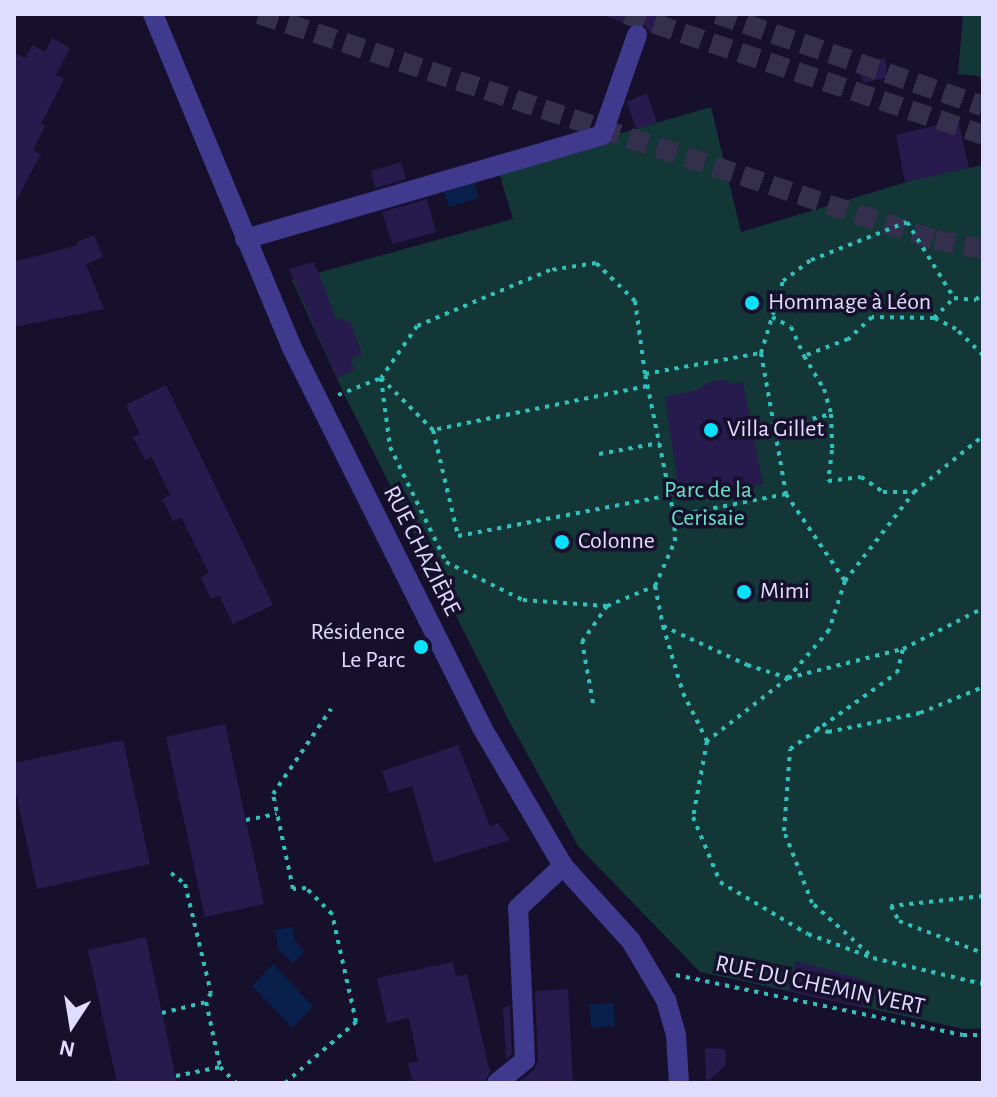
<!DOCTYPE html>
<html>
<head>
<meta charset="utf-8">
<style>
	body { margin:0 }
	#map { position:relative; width:997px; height:1097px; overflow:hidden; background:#16102c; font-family:"Alegreya Sans",sans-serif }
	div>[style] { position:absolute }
	.green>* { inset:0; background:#133736 }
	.water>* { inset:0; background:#09204d }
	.building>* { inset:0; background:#271b4e }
	.minor-tunnel>* { height:20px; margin-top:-10px; transform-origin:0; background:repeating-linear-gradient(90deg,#342f4c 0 20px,transparent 0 30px) }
	.major-tunnel>* { height:20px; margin-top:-10px; transform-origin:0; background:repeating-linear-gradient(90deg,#342f4c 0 20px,transparent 0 30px) }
	.path>* { height:4px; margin-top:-2px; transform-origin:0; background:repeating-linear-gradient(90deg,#2cc3bd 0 4px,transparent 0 10px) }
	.minor>* { height:20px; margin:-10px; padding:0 10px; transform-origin:10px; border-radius:10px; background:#3f3a8d }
	.dots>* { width:22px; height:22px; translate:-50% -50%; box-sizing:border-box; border:4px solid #16102c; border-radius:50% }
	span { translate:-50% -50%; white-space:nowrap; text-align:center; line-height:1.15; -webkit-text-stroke:7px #16102c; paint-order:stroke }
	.poi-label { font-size:24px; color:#e0dcff }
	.left { translate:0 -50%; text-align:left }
	.right { translate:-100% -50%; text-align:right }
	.park-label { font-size:24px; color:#61e6c7 }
	.street-label { font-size:24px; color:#e0dcff }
	.frame { position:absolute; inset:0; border:16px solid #e0dcff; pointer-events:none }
	.north { position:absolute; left:32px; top:985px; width:80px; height:80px; -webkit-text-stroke:6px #16102c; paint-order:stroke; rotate:192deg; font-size:22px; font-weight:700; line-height:32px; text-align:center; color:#e0dcff }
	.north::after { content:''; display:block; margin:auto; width:28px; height:36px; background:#e0dcff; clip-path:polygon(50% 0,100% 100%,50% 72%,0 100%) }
</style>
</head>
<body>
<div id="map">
	<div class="green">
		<i style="clip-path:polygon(963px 14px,983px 14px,983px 86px,979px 76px,958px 74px)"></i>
		<i style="clip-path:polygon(711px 107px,741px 232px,920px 178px,983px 165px,983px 1028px,964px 1029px,700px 972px,578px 846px,509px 721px,344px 394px,292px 280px,513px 219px,498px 169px)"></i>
	</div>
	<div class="water">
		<i style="clip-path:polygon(474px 183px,479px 198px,449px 207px,444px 192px)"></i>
		<i style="clip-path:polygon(292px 927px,295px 941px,304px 951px,293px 963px,279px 950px,275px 930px)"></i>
		<i style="clip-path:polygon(273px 964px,313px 1006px,293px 1028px,252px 986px)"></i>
		<i style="clip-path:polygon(613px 1003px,615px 1026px,591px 1028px,590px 1004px)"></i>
	</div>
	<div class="building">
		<i style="clip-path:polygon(608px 14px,667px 14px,661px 35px,649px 31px,642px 23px,630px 25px,608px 17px)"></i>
		<i style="clip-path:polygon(52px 38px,70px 48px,56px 75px,64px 79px,41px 124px,45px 126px,33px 150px,41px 154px,14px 205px,14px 53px,25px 58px,32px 45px,45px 52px)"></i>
		<i style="clip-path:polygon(885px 58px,888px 77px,864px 83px,857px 66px)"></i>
		<i style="clip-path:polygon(647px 93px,657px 123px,636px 129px,627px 102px)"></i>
		<i style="clip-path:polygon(958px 120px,969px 168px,905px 182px,896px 135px)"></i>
		<i style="clip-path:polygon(401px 162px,406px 179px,375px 188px,371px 171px)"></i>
		<i style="clip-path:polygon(427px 199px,436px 232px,392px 244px,382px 212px)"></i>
		<i style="clip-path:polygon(94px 235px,103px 257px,86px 264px,104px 309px,14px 327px,14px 262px,78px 245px,77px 242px)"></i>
		<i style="clip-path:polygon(314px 262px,336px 318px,350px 322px,362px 354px,350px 360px,355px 369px,337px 378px,289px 269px)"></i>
		<i style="clip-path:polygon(725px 380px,732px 384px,743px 382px,763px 484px,691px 499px,687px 483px,678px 485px,665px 397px,697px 390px,712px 381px)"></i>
		<i style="clip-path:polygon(166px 385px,273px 605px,233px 624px,219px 595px,211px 599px,201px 577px,209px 573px,181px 517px,173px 521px,162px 499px,170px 495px,152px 457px,145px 460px,133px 437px,140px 434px,126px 405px)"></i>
		<i style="clip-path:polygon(225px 724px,264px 904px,205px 917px,166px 737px)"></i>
		<i style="clip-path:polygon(123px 740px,150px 864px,37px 889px,14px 784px,14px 763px)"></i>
		<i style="clip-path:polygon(458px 745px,490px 826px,498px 823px,510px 840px,434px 863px,412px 786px,389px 793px,382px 771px)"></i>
		<i style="clip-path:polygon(146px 937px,162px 1013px,177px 1083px,117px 1083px,88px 950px)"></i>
		<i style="clip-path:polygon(796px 961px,871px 982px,863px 1008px,788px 991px)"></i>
		<i style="clip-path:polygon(453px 962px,456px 977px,467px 974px,490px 1072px,484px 1083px,413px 1083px,408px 1063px,418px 1061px,409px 1018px,387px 1023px,377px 978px)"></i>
		<i style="clip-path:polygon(568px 989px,573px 1083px,517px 1083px,534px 1070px,538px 1060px,535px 991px)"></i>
		<i style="clip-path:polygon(510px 1006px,512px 1054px,506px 1059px,503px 1007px)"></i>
		<i style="clip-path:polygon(705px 1048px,725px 1049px,726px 1065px,706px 1083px)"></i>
	</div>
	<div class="minor-tunnel">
		<i style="left:259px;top:14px;width:713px;rotate:18.49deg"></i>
		<i style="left:935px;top:240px;width:49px;rotate:10.6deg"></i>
	</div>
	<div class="major-tunnel">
		<i style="left:626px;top:14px;width:377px;rotate:18.7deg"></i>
		<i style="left:717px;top:14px;width:281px;rotate:19.1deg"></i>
	</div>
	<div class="path">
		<i style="left:772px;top:317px;width:21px;rotate:28deg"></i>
		<i style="left:791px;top:327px;width:32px;rotate:66deg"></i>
		<i style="left:934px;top:318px;width:28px;rotate:-45deg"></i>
		<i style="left:761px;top:353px;width:75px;rotate:-73deg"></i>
		<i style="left:783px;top:281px;width:35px;rotate:-37deg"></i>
		<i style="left:811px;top:260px;width:103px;rotate:-21.6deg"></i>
		<i style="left:907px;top:222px;width:89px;rotate:58.3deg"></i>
		<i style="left:954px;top:298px;width:22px;rotate:5deg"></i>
		<i style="left:976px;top:300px;width:11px;rotate:-52deg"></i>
		<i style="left:983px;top:355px;width:37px;rotate:-136deg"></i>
		<i style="left:956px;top:329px;width:25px;rotate:-153deg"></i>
		<i style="left:934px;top:318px;width:62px;rotate:-179.1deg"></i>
		<i style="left:872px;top:317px;width:33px;rotate:137deg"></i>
		<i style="left:848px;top:339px;width:47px;rotate:158.9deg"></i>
		<i style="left:804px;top:356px;width:39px;rotate:59deg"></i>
		<i style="left:824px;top:389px;width:26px;rotate:74deg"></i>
		<i style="left:831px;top:414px;width:36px;rotate:88deg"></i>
		<i style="left:832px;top:450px;width:31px;rotate:97deg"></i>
		<i style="left:828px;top:481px;width:33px;rotate:-7deg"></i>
		<i style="left:861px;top:477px;width:27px;rotate:34deg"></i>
		<i style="left:883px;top:492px;width:31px"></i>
		<i style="left:914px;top:492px;width:89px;rotate:-39.1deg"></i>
		<i style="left:645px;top:374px;width:118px;rotate:-10.3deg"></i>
		<i style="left:761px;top:353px;width:143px;rotate:79.9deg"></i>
		<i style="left:786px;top:494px;width:114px;rotate:168.9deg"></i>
		<i style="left:647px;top:386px;width:218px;rotate:168.4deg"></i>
		<i style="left:433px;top:430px;width:109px;rotate:76.7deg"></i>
		<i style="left:458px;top:536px;width:216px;rotate:-10.9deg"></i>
		<i style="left:338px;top:395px;width:46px;rotate:-21.6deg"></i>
		<i style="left:381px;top:378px;width:70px;rotate:82.6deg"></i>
		<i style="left:390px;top:447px;width:128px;rotate:64deg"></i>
		<i style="left:446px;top:562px;width:86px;rotate:26.3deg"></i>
		<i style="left:523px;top:600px;width:84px;rotate:4.1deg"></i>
		<i style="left:607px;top:606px;width:52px;rotate:-22.6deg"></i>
		<i style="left:655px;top:586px;width:49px;rotate:-66deg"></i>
		<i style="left:675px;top:541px;width:25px;rotate:-92deg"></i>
		<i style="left:674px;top:516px;width:145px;rotate:-101.5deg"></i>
		<i style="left:645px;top:374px;width:74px;rotate:-97.8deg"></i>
		<i style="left:635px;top:301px;width:54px;rotate:-135.7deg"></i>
		<i style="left:596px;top:263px;width:47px;rotate:171.3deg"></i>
		<i style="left:550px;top:270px;width:144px;rotate:157.2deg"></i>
		<i style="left:417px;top:326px;width:63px;rotate:124.7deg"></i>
		<i style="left:381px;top:378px;width:74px;rotate:45deg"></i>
		<i style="left:774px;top:429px;width:59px;rotate:-14.7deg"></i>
		<i style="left:599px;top:454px;width:61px;rotate:-10.4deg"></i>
		<i style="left:786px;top:494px;width:105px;rotate:55.9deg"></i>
		<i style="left:845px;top:581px;width:52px;rotate:108.1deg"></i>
		<i style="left:829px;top:630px;width:63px;rotate:130.5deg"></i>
		<i style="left:788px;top:678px;width:103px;rotate:142.1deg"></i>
		<i style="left:707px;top:741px;width:77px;rotate:100.4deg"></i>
		<i style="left:693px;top:817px;width:70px;rotate:67.4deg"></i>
		<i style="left:720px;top:882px;width:102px;rotate:30.6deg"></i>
		<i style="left:808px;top:934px;width:69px;rotate:20.3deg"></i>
		<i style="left:873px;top:958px;width:113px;rotate:13.3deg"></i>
		<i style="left:845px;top:581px;width:113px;rotate:-52.2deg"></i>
		<i style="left:655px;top:586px;width:41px;rotate:78.7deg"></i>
		<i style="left:663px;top:626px;width:93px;rotate:24.9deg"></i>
		<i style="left:747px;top:665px;width:43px;rotate:17.6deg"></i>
		<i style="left:788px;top:678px;width:119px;rotate:-14.2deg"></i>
		<i style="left:903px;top:649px;width:90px;rotate:-27.1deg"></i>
		<i style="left:663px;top:626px;width:70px;rotate:73.4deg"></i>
		<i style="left:683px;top:693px;width:54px;rotate:63.4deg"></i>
		<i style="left:593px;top:703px;width:62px;rotate:-100.2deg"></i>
		<i style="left:582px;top:642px;width:44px;rotate:-55.2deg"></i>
		<i style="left:816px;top:728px;width:13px;rotate:18deg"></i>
		<i style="left:828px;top:732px;width:94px;rotate:-11.7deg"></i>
		<i style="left:920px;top:713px;width:68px;rotate:-22.4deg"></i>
		<i style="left:246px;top:820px;width:31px;rotate:-11deg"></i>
		<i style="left:171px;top:873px;width:18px;rotate:38deg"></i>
		<i style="left:185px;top:884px;width:112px;rotate:76.6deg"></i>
		<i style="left:211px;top:993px;width:10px;rotate:119deg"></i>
		<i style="left:206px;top:1002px;width:66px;rotate:77.8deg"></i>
		<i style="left:220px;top:1067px;width:23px;rotate:45deg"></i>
		<i style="left:983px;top:896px;width:93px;rotate:173.8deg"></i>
		<i style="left:891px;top:906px;width:17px;rotate:62deg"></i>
		<i style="left:899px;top:921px;width:90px;rotate:20.9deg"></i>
		<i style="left:869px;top:954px;width:76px;rotate:-138.2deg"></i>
		<i style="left:812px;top:903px;width:77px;rotate:-111.3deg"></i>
		<i style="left:784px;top:831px;width:82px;rotate:-85.8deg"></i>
		<i style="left:790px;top:749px;width:131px;rotate:-35.4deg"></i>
		<i style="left:897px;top:673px;width:25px;rotate:-76deg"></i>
		<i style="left:676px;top:975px;width:293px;rotate:11.8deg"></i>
		<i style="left:963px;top:1035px;width:20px"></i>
		<i style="left:162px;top:1013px;width:45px;rotate:-14deg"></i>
		<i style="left:176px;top:1076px;width:45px;rotate:-11.6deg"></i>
		<i style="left:285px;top:1083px;width:94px;rotate:-40.7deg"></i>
		<i style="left:356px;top:1022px;width:111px;rotate:-102.5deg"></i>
		<i style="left:332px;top:914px;width:37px;rotate:-135deg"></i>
		<i style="left:306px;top:888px;width:13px;rotate:176deg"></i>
		<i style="left:293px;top:889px;width:97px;rotate:-101.9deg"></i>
		<i style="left:273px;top:794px;width:103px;rotate:-55.7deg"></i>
	</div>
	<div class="minor">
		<i style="left:153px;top:14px;width:360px;rotate:67.4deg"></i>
		<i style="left:291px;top:346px;width:425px;rotate:63.4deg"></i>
		<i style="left:481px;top:726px;width:162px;rotate:59.6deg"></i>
		<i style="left:563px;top:866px;width:101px;rotate:47.8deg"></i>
		<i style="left:631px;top:941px;width:69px;rotate:59.3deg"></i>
		<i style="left:666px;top:1000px;width:36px;rotate:74deg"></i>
		<i style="left:676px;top:1035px;width:48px;rotate:86.4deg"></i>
		<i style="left:245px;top:239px;width:372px;rotate:-16.2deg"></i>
		<i style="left:602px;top:135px;width:106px;rotate:-70.7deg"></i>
		<i style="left:497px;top:1083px;width:36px;rotate:-39deg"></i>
		<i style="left:525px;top:1060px;width:152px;rotate:-92.6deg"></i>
		<i style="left:518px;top:908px;width:62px;rotate:-43deg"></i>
	</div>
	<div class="dots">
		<i style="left:752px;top:303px;background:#08e1ff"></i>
		<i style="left:711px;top:430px;background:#08e1ff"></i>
		<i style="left:562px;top:542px;background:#08e1ff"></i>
		<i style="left:744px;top:592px;background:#08e1ff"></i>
		<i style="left:421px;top:647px;background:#08e1ff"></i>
	</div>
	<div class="poi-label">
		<span class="left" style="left:768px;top:303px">Hommage à Léon</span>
		<span class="left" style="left:727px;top:430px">Villa Gillet</span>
		<span class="left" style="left:578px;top:542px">Colonne</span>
		<span class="left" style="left:760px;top:592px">Mimi</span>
		<span class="right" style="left:405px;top:647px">Résidence<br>Le Parc</span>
	</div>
	<div class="park-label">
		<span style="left:708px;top:505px">Parc de la<br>Cerisaie</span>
	</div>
	<div class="street-label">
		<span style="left:421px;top:551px;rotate:63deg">RUE CHAZIÈRE</span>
		<span style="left:820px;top:986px;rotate:12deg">RUE DU CHEMIN VERT</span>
	</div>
	<div class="frame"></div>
	<div class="north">N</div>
</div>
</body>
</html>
